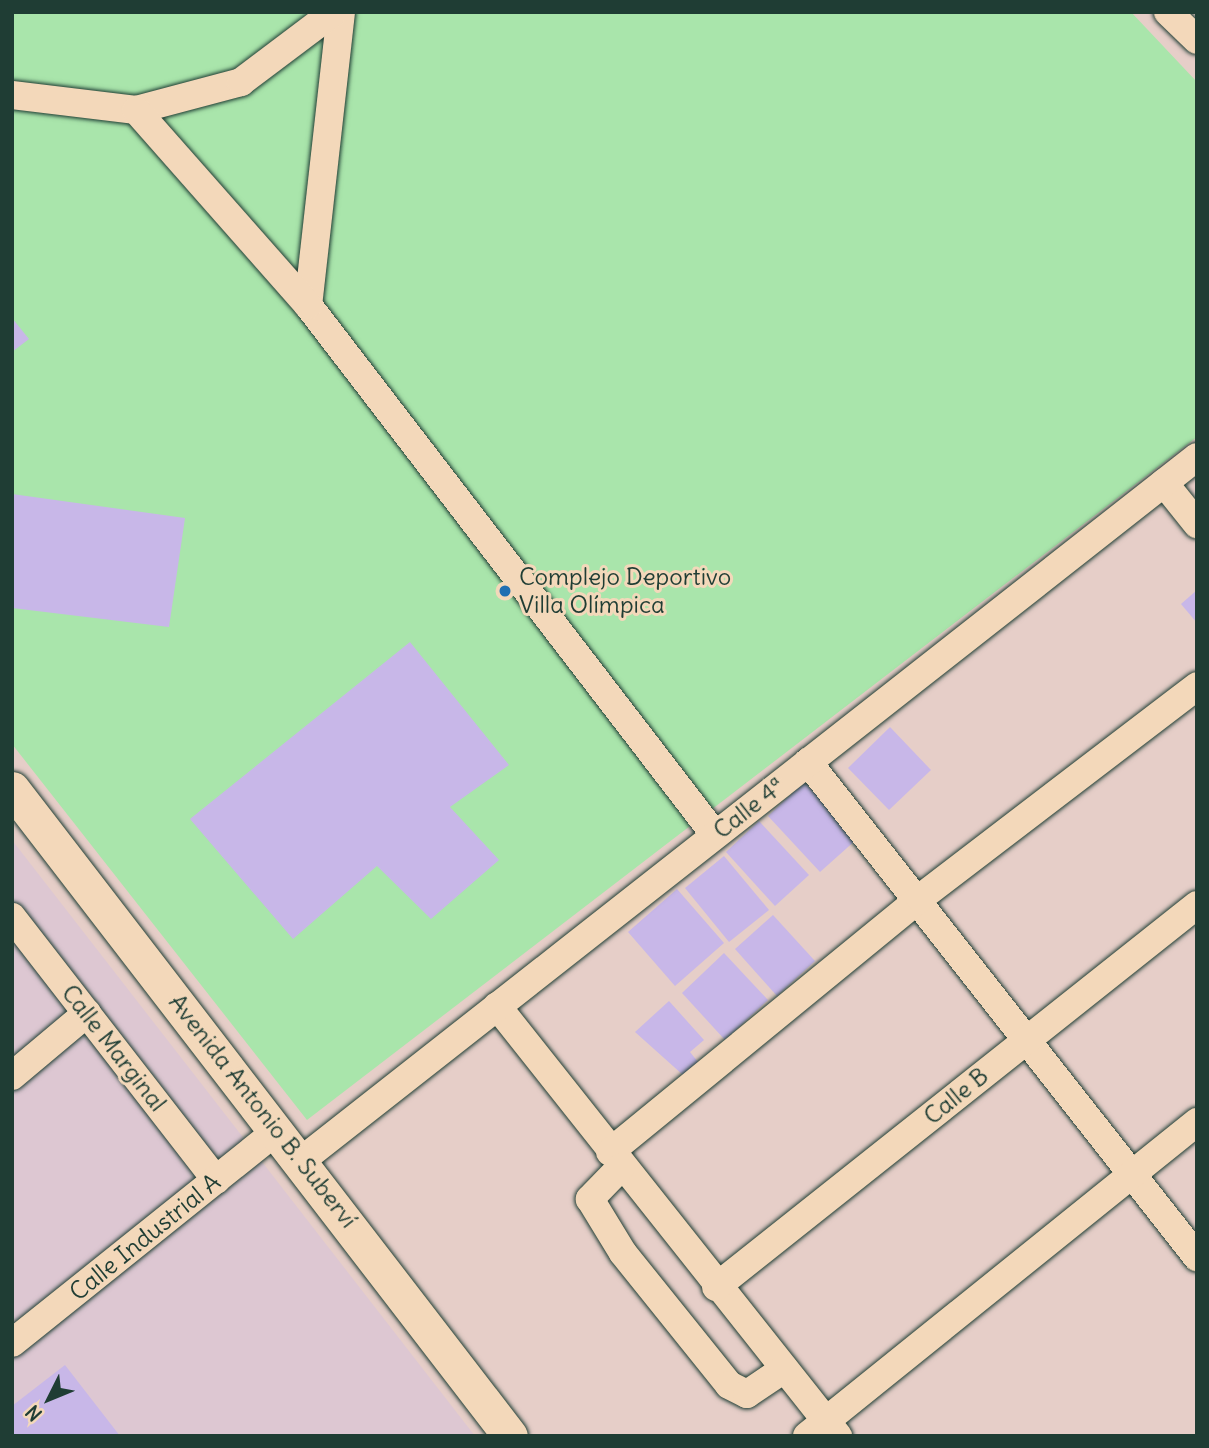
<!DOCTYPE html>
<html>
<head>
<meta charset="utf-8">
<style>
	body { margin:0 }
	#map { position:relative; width:1209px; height:1448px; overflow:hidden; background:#e6cec8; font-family:Delius,sans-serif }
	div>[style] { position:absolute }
	.built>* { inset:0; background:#ddc7d2 }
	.green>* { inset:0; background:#a9e5ab }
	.building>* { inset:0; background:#c8b7e8 }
	.roads { filter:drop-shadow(0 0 2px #1f3d34) drop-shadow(0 0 2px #1f3d34) }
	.minor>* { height:28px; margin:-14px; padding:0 14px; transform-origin:14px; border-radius:14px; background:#f3d8ba }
	.major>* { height:35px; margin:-17.5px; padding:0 17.5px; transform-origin:17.5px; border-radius:17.5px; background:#f3d8ba }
	.dots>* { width:19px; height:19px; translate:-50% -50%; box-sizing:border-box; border:4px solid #f3d8ba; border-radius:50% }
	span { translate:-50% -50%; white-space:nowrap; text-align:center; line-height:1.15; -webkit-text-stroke:6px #f3d8ba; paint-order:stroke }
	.poi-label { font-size:24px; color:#1f3d34 }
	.left { translate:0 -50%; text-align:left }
	.street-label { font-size:24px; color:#1f3d34 }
	.frame { position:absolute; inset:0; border:14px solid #1f3d34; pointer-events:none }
	.north { position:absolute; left:14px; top:1364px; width:70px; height:70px; -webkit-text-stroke:5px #f3d8ba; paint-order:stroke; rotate:227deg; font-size:19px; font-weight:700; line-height:28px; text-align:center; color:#1f3d34 }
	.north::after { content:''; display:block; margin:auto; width:24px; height:32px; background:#1f3d34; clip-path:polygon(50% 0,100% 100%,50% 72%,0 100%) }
</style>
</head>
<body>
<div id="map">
	<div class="built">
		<i style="clip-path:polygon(12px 840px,475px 1436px,12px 1436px)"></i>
	</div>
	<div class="green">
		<i style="clip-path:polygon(12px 12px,1131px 12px,1197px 82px,1197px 437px,307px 1120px,12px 744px)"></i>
	</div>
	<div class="building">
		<i style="clip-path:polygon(12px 318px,29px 339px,12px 352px)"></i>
		<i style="clip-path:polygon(12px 494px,185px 518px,169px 627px,12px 608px)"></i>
		<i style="clip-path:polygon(1197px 590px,1197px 623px,1181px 604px)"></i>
		<i style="clip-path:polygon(410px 642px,509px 765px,450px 807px,499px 860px,431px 919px,377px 866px,293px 939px,190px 819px)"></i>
		<i style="clip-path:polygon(890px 727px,931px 770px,889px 810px,848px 768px)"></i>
		<i style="clip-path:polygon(804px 782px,857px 839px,820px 872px,768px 816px)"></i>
		<i style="clip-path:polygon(759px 821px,809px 875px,775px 906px,726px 852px)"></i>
		<i style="clip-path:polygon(724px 856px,769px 910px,729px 942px,685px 888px)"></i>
		<i style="clip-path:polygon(677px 889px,724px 943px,675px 986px,628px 932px)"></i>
		<i style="clip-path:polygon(773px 915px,815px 961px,777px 996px,735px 949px)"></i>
		<i style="clip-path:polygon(724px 953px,768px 1000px,725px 1040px,682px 993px)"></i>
		<i style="clip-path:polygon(669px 1001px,704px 1040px,690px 1052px,698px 1062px,683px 1075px,635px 1032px)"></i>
		<i style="clip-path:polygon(65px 1365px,120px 1436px,12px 1436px,12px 1406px)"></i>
	</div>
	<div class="roads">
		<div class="minor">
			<i style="left:341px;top:12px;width:295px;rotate:96.4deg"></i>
			<i style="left:308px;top:305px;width:668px;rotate:52.48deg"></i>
			<i style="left:1168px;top:12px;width:40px;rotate:44deg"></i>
			<i style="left:12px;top:95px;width:125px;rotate:6.9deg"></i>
			<i style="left:136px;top:110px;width:109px;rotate:-14.9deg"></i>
			<i style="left:241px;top:82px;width:116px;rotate:-37deg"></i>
			<i style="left:136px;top:110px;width:260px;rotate:48.6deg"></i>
			<i style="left:1164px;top:483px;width:53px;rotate:51.2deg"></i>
			<i style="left:808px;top:762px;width:630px;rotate:51.84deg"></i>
			<i style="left:12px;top:917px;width:333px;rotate:52.2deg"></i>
			<i style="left:497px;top:1006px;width:549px;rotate:51.58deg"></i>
			<i style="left:12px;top:1076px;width:98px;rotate:-40deg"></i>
			<i style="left:610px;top:1152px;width:401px;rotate:-39.3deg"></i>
			<i style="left:920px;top:898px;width:349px;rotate:-37.4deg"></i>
			<i style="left:302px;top:1160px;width:1138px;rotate:-38.15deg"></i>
			<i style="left:621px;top:1167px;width:45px;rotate:134.1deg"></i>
			<i style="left:590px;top:1199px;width:63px;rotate:58.6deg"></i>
			<i style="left:623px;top:1253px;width:169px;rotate:51.2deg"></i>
			<i style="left:729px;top:1385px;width:20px;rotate:27deg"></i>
			<i style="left:747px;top:1394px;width:45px;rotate:-34deg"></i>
			<i style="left:716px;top:1287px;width:614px;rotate:-38.46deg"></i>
			<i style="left:12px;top:1343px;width:341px;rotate:-38.7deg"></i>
			<i style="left:807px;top:1436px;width:501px;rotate:-38.84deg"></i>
		</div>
		<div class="major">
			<i style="left:12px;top:789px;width:816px;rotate:52.41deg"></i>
		</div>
	</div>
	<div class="dots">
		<i style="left:505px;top:591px;background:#1f6fb2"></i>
	</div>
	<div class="poi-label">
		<span class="left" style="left:519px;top:591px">Complejo Deportivo<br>Villa Olímpica</span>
	</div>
	<div class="street-label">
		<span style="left:749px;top:808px;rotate:-38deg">Calle 4ª</span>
		<span style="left:114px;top:1048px;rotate:52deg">Calle Marginal</span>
		<span style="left:956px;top:1096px;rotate:-39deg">Calle B</span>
		<span style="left:263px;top:1111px;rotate:52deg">Avenida Antonio B. Suberví</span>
		<span style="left:145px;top:1237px;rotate:-39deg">Calle Industrial A</span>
	</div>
	<div class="frame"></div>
	<div class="north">N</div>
</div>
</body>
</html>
